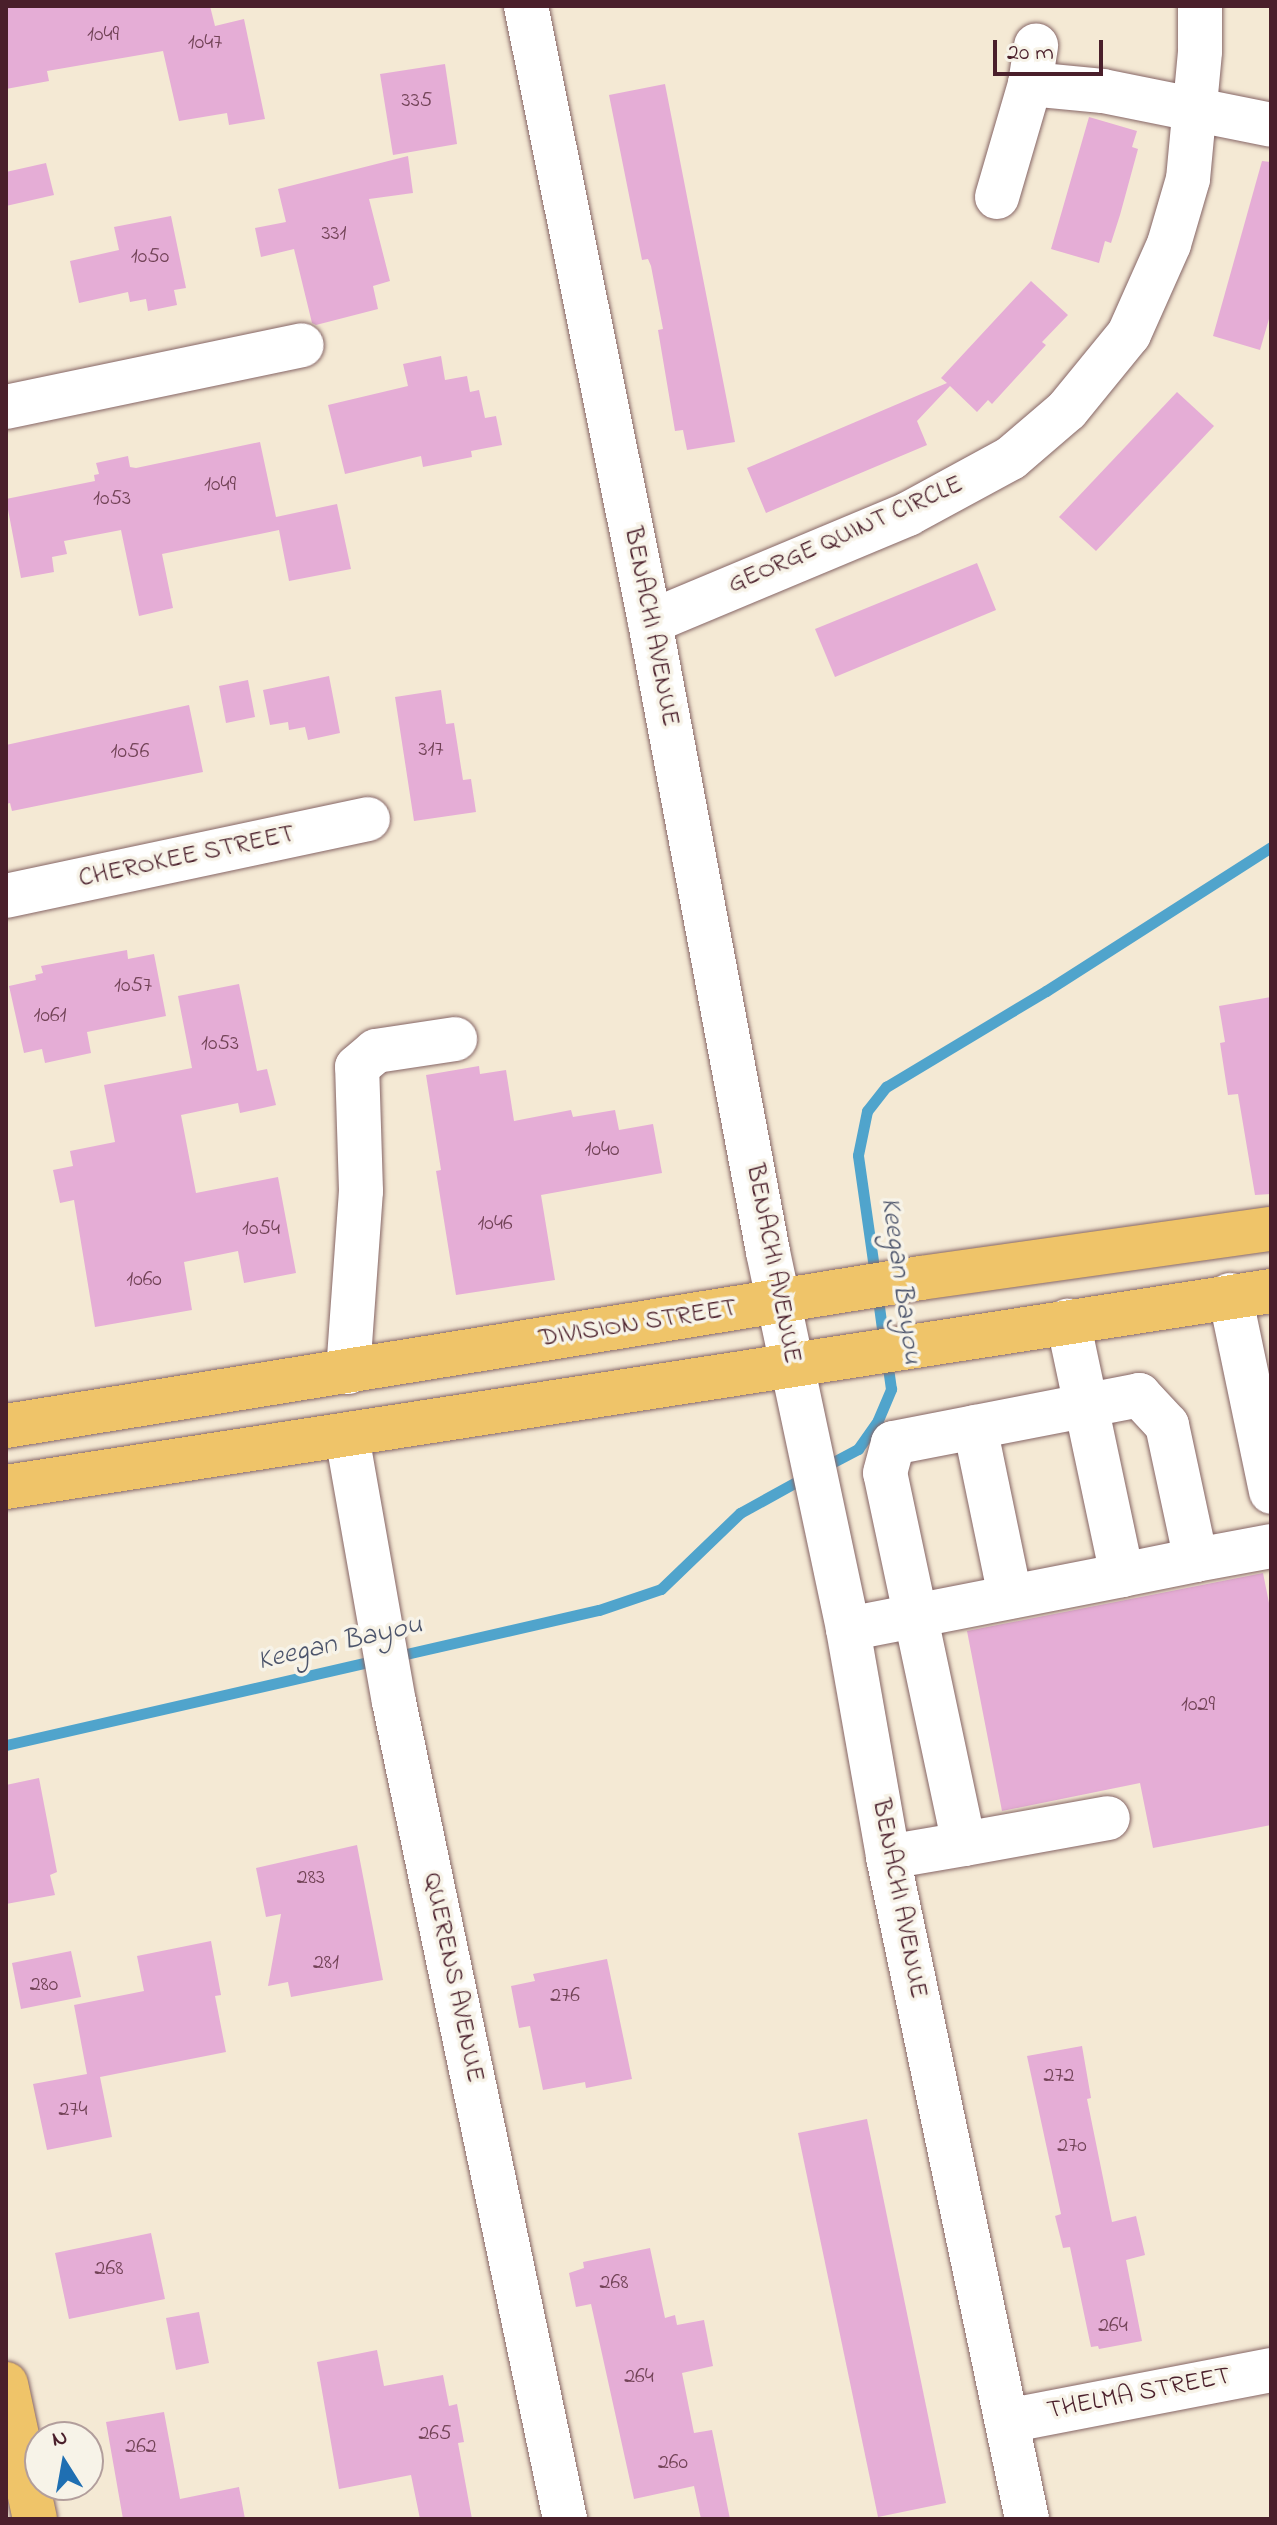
<!DOCTYPE html>
<html>
<head>
<meta charset="utf-8">
<style>
	body { margin:0 }
	#map { position:relative; width:1277px; height:2525px; overflow:hidden; background:#f4e9d4; font-family:"Indie Flower",sans-serif }
	div>[style] { position:absolute }
	.stream>* { height:11px; margin:-5.5px; padding:0 5.5px; transform-origin:5.5px; border-radius:5.5px; background:#50a4cc }
	.building>* { inset:0; background:#e5add6 }
	.roads { filter:drop-shadow(0 0 2px #866666) drop-shadow(0 0 2px #866666) }
	.minor>* { height:44px; margin:-22px; padding:0 22px; transform-origin:22px; border-radius:22px; background:#fff }
	.major>* { height:44px; margin:-22px; padding:0 22px; transform-origin:22px; border-radius:22px; background:#efc469 }
	span { translate:-50% -50%; white-space:nowrap; text-align:center; line-height:1.15; -webkit-text-stroke:7px #f7f3e8; paint-order:stroke }
	.number-label { font-size:22px; color:#714256 }
	.number-label span { -webkit-text-stroke-width:0 }
	.street-label { font-size:26px; color:#4a1f2b }
	.water-label { font-size:28px; color:#4c546b; font-style:italic }
	.frame { position:absolute; inset:0; border:8px solid #4a1f2b; pointer-events:none }
	.north { position:absolute; left:24px; top:2421px; width:80px; height:80px; box-sizing:border-box; background:#f7f3e8; border:2px solid #b29e9c; border-radius:50%; rotate:349deg; font-size:22px; font-weight:700; line-height:32px; text-align:center; color:#4a1f2b }
	.north::after { content:''; display:block; margin:auto; width:28px; height:36px; background:#1f6fb2; clip-path:polygon(50% 0,100% 100%,50% 72%,0 100%) }
	.scale { position:absolute; left:993px; top:40px; width:110px; height:36px; box-sizing:border-box; border:4px solid #4a1f2b; border-top:0; padding-left:10px; font-size:24px; line-height:28px; white-space:nowrap; color:#4a1f2b; -webkit-text-stroke:6px #f7f3e8; paint-order:stroke }
</style>
</head>
<body>
<div id="map">
	<div class="stream">
		<i style="left:875px;top:1275px;width:121px;rotate:-98.1deg"></i>
		<i style="left:858px;top:1155px;width:45px;rotate:-78.4deg"></i>
		<i style="left:867px;top:1111px;width:31px;rotate:-52deg"></i>
		<i style="left:886px;top:1087px;width:187px;rotate:-31deg"></i>
		<i style="left:1046px;top:991px;width:267px;rotate:-32.6deg"></i>
		<i style="left:877px;top:1292px;width:51px;rotate:82.2deg"></i>
		<i style="left:822px;top:1468px;width:41px;rotate:-27.8deg"></i>
		<i style="left:858px;top:1449px;width:35px;rotate:-55deg"></i>
		<i style="left:878px;top:1420px;width:34px;rotate:-67deg"></i>
		<i style="left:891px;top:1389px;width:29px;rotate:-98deg"></i>
		<i style="left:393px;top:1657px;width:211px;rotate:-12.9deg"></i>
		<i style="left:599px;top:1610px;width:65px;rotate:-18.7deg"></i>
		<i style="left:661px;top:1589px;width:110px;rotate:-43.9deg"></i>
		<i style="left:740px;top:1513px;width:77px;rotate:-28.9deg"></i>
		<i style="left:6px;top:1745px;width:380px;rotate:-12.9deg"></i>
	</div>
	<div class="building">
		<i style="clip-path:polygon(6px 6px,210px 6px,215px 26px,244px 19px,265px 119px,229px 125px,227px 113px,179px 121px,163px 51px,47px 71px,49px 81px,6px 89px)"></i>
		<i style="clip-path:polygon(445px 64px,457px 144px,393px 155px,380px 74px)"></i>
		<i style="clip-path:polygon(665px 84px,735px 442px,687px 450px,683px 430px,675px 431px,658px 330px,663px 329px,651px 266px,648px 259px,642px 260px,609px 95px)"></i>
		<i style="clip-path:polygon(1089px 117px,1137px 131px,1132px 147px,1138px 149px,1120px 215px,1111px 243px,1105px 241px,1099px 263px,1051px 249px)"></i>
		<i style="clip-path:polygon(408px 156px,413px 193px,369px 199px,390px 281px,373px 286px,378px 309px,316px 325px,312px 323px,294px 249px,261px 257px,255px 228px,286px 222px,278px 189px)"></i>
		<i style="clip-path:polygon(1262px 161px,1271px 162px,1271px 312px,1260px 350px,1213px 336px)"></i>
		<i style="clip-path:polygon(46px 163px,54px 195px,6px 206px,6px 172px)"></i>
		<i style="clip-path:polygon(171px 216px,186px 288px,174px 290px,177px 305px,148px 311px,146px 299px,130px 302px,128px 292px,79px 303px,70px 261px,119px 250px,114px 227px)"></i>
		<i style="clip-path:polygon(1031px 281px,1068px 315px,1042px 342px,1046px 345px,992px 404px,988px 400px,977px 412px,950px 386px,917px 421px,927px 445px,766px 513px,747px 468px,947px 383px,941px 378px)"></i>
		<i style="clip-path:polygon(441px 356px,445px 380px,467px 376px,470px 392px,479px 390px,485px 418px,496px 416px,502px 445px,471px 451px,472px 457px,423px 467px,421px 456px,345px 474px,328px 405px,408px 386px,403px 364px)"></i>
		<i style="clip-path:polygon(1177px 392px,1214px 426px,1096px 551px,1059px 517px)"></i>
		<i style="clip-path:polygon(260px 442px,276px 517px,337px 504px,351px 569px,289px 581px,279px 530px,162px 554px,173px 608px,139px 616px,121px 530px,64px 541px,67px 554px,52px 557px,54px 572px,21px 578px,6px 499px,95px 481px,94px 475px,99px 474px,96px 463px,128px 456px,130px 467px,136px 468px)"></i>
		<i style="clip-path:polygon(977px 563px,996px 610px,835px 677px,815px 629px)"></i>
		<i style="clip-path:polygon(329px 676px,340px 733px,308px 740px,305px 727px,289px 730px,288px 722px,270px 725px,263px 690px)"></i>
		<i style="clip-path:polygon(248px 680px,255px 717px,226px 723px,219px 686px)"></i>
		<i style="clip-path:polygon(441px 690px,446px 724px,454px 723px,463px 780px,471px 779px,476px 812px,414px 821px,395px 697px)"></i>
		<i style="clip-path:polygon(189px 705px,203px 772px,12px 811px,10px 803px,6px 804px,6px 745px)"></i>
		<i style="clip-path:polygon(127px 950px,128px 959px,154px 954px,166px 1016px,87px 1032px,91px 1053px,45px 1063px,42px 1049px,24px 1053px,9px 986px,36px 980px,35px 975px,43px 973px,41px 966px)"></i>
		<i style="clip-path:polygon(239px 984px,257px 1071px,267px 1069px,276px 1105px,240px 1113px,238px 1103px,181px 1115px,196px 1193px,278px 1177px,296px 1273px,244px 1283px,238px 1251px,184px 1262px,192px 1310px,95px 1327px,74px 1200px,60px 1203px,53px 1170px,73px 1166px,70px 1151px,115px 1142px,104px 1085px,192px 1068px,178px 996px)"></i>
		<i style="clip-path:polygon(1271px 997px,1271px 1194px,1255px 1195px,1238px 1094px,1228px 1095px,1220px 1043px,1225px 1042px,1219px 1006px)"></i>
		<i style="clip-path:polygon(479px 1066px,480px 1074px,506px 1070px,514px 1121px,571px 1110px,573px 1117px,615px 1110px,619px 1130px,653px 1124px,662px 1173px,541px 1195px,555px 1280px,456px 1295px,436px 1171px,441px 1170px,426px 1075px)"></i>
		<i style="clip-path:polygon(1263px 1573px,1271px 1613px,1271px 1825px,1153px 1848px,1140px 1783px,1002px 1811px,967px 1631px)"></i>
		<i style="clip-path:polygon(39px 1778px,57px 1872px,50px 1875px,55px 1895px,6px 1904px,6px 1785px)"></i>
		<i style="clip-path:polygon(357px 1845px,383px 1980px,291px 1997px,288px 1982px,268px 1986px,281px 1914px,266px 1917px,256px 1868px)"></i>
		<i style="clip-path:polygon(211px 1941px,221px 1995px,215px 1996px,226px 2052px,100px 2077px,112px 2137px,47px 2150px,33px 2084px,87px 2074px,74px 2005px,144px 1991px,137px 1956px)"></i>
		<i style="clip-path:polygon(71px 1951px,81px 1997px,21px 2009px,12px 1963px)"></i>
		<i style="clip-path:polygon(607px 1959px,632px 2079px,586px 2088px,585px 2082px,543px 2090px,530px 2026px,519px 2028px,511px 1986px,535px 1981px,533px 1974px)"></i>
		<i style="clip-path:polygon(1082px 2046px,1091px 2098px,1087px 2099px,1112px 2222px,1136px 2216px,1145px 2255px,1126px 2260px,1142px 2341px,1099px 2349px,1098px 2346px,1091px 2347px,1070px 2247px,1063px 2248px,1055px 2216px,1061px 2214px,1027px 2056px)"></i>
		<i style="clip-path:polygon(867px 2119px,946px 2503px,878px 2517px,798px 2133px)"></i>
		<i style="clip-path:polygon(151px 2233px,165px 2299px,69px 2319px,55px 2253px)"></i>
		<i style="clip-path:polygon(650px 2248px,665px 2318px,675px 2315px,677px 2325px,704px 2320px,713px 2366px,682px 2373px,694px 2433px,712px 2430px,730px 2519px,701px 2519px,694px 2486px,634px 2499px,591px 2304px,576px 2307px,569px 2273px,584px 2268px,583px 2262px)"></i>
		<i style="clip-path:polygon(199px 2312px,209px 2363px,176px 2370px,166px 2318px)"></i>
		<i style="clip-path:polygon(377px 2350px,384px 2386px,443px 2375px,449px 2406px,457px 2404px,464px 2442px,458px 2443px,472px 2519px,420px 2519px,411px 2475px,339px 2489px,317px 2362px)"></i>
		<i style="clip-path:polygon(164px 2412px,180px 2499px,239px 2487px,245px 2519px,123px 2519px,106px 2422px)"></i>
	</div>
	<div class="roads">
		<div class="minor">
			<i style="left:526px;top:6px;width:628px;rotate:78.62deg"></i>
			<i style="left:650px;top:622px;width:641px;rotate:79.39deg"></i>
			<i style="left:768px;top:1252px;width:385px;rotate:78deg"></i>
			<i style="left:848px;top:1629px;width:231px;rotate:80deg"></i>
			<i style="left:888px;top:1857px;width:676px;rotate:78.14deg"></i>
			<i style="left:1030px;top:84px;width:73px;rotate:5.5deg"></i>
			<i style="left:1103px;top:91px;width:171px;rotate:11.4deg"></i>
			<i style="left:997px;top:197px;width:118px;rotate:-73.7deg"></i>
			<i style="left:1030px;top:84px;width:39px;rotate:-81deg"></i>
			<i style="left:6px;top:407px;width:302px;rotate:-11.8deg"></i>
			<i style="left:650px;top:622px;width:280px;rotate:-22.7deg"></i>
			<i style="left:908px;top:514px;width:117px;rotate:-28.5deg"></i>
			<i style="left:1011px;top:458px;width:74px;rotate:-40.6deg"></i>
			<i style="left:1067px;top:410px;width:98px;rotate:-50.8deg"></i>
			<i style="left:1129px;top:334px;width:98px;rotate:-66deg"></i>
			<i style="left:1169px;top:244px;width:68px;rotate:-73.7deg"></i>
			<i style="left:1188px;top:179px;width:129px;rotate:-84.6deg"></i>
			<i style="left:1200px;top:51px;width:45px;rotate:-90deg"></i>
			<i style="left:6px;top:896px;width:370px;rotate:-12deg"></i>
			<i style="left:1230px;top:1295px;width:201px;rotate:78.2deg"></i>
			<i style="left:348px;top:1372px;width:181px;rotate:-85.9deg"></i>
			<i style="left:361px;top:1191px;width:124px;rotate:-91.8deg"></i>
			<i style="left:357px;top:1067px;width:25px;rotate:-40deg"></i>
			<i style="left:376px;top:1051px;width:80px;rotate:-8.6deg"></i>
			<i style="left:975px;top:1427px;width:173px;rotate:78.3deg"></i>
			<i style="left:347px;top:1436px;width:270px;rotate:80deg"></i>
			<i style="left:394px;top:1702px;width:835px;rotate:78.18deg"></i>
			<i style="left:1122px;top:1575px;width:76px;rotate:-11.5deg"></i>
			<i style="left:848px;top:1629px;width:279px;rotate:-11.1deg"></i>
			<i style="left:1122px;top:1575px;width:260px;rotate:-102deg"></i>
			<i style="left:964px;top:1844px;width:146px;rotate:-10.2deg"></i>
			<i style="left:888px;top:1857px;width:77px;rotate:-9.7deg"></i>
			<i style="left:964px;top:1844px;width:379px;rotate:-102deg"></i>
			<i style="left:885px;top:1473px;width:31px;rotate:-75deg"></i>
			<i style="left:893px;top:1443px;width:251px;rotate:-11deg"></i>
			<i style="left:1139px;top:1395px;width:41px;rotate:47deg"></i>
			<i style="left:1167px;top:1425px;width:138px;rotate:77.9deg"></i>
			<i style="left:1196px;top:1560px;width:76px;rotate:-10.6deg"></i>
			<i style="left:1007px;top:2421px;width:269px;rotate:-10.9deg"></i>
		</div>
		<div class="major">
			<i style="left:6px;top:1426px;width:927px;rotate:-9.19deg"></i>
			<i style="left:921px;top:1278px;width:353px;rotate:-8deg"></i>
			<i style="left:6px;top:1487px;width:1280px;rotate:-8.81deg"></i>
			<i style="left:6px;top:2384px;width:138px;rotate:77.9deg"></i>
		</div>
	</div>
	<div class="number-label">
		<span style="left:103px;top:36px">1049</span>
		<span style="left:205px;top:44px">1047</span>
		<span style="left:417px;top:102px">335</span>
		<span style="left:334px;top:235px">331</span>
		<span style="left:150px;top:258px">1050</span>
		<span style="left:220px;top:486px">1049</span>
		<span style="left:112px;top:500px">1053</span>
		<span style="left:431px;top:751px">317</span>
		<span style="left:130px;top:753px">1056</span>
		<span style="left:133px;top:987px">1057</span>
		<span style="left:50px;top:1017px">1061</span>
		<span style="left:220px;top:1045px">1053</span>
		<span style="left:602px;top:1151px">1040</span>
		<span style="left:495px;top:1225px">1046</span>
		<span style="left:261px;top:1230px">1054</span>
		<span style="left:144px;top:1281px">1060</span>
		<span style="left:1198px;top:1706px">1029</span>
		<span style="left:311px;top:1879px">283</span>
		<span style="left:326px;top:1964px">281</span>
		<span style="left:44px;top:1986px">280</span>
		<span style="left:565px;top:1997px">276</span>
		<span style="left:1059px;top:2077px">272</span>
		<span style="left:73px;top:2111px">274</span>
		<span style="left:1072px;top:2147px">270</span>
		<span style="left:109px;top:2270px">268</span>
		<span style="left:614px;top:2284px">268</span>
		<span style="left:1113px;top:2327px">264</span>
		<span style="left:639px;top:2378px">264</span>
		<span style="left:435px;top:2435px">265</span>
		<span style="left:141px;top:2448px">262</span>
		<span style="left:673px;top:2464px">260</span>
	</div>
	<div class="street-label">
		<span style="left:846px;top:536px;rotate:-24deg">GEORGE QUINT CIRCLE</span>
		<span style="left:650px;top:627px;rotate:79deg">BENACHI AVENUE</span>
		<span style="left:187px;top:858px;rotate:-12deg">CHEROKEE STREET</span>
		<span style="left:772px;top:1264px;rotate:79deg">BENACHI AVENUE</span>
		<span style="left:638px;top:1325px;rotate:-9deg">DIVISION STREET</span>
		<span style="left:898px;top:1899px;rotate:79deg">BENACHI AVENUE</span>
		<span style="left:452px;top:1978px;rotate:78deg">QUERENS AVENUE</span>
		<span style="left:1139px;top:2395px;rotate:-11deg">THELMA STREET</span>
	</div>
	<div class="water-label">
		<span style="left:900px;top:1281px;rotate:82deg">Keegan Bayou</span>
		<span style="left:340px;top:1644px;rotate:-13deg">Keegan Bayou</span>
	</div>
	<div class="frame"></div>
	<div class="north">N</div>
	<div class="scale">20 m</div>
</div>
</body>
</html>
